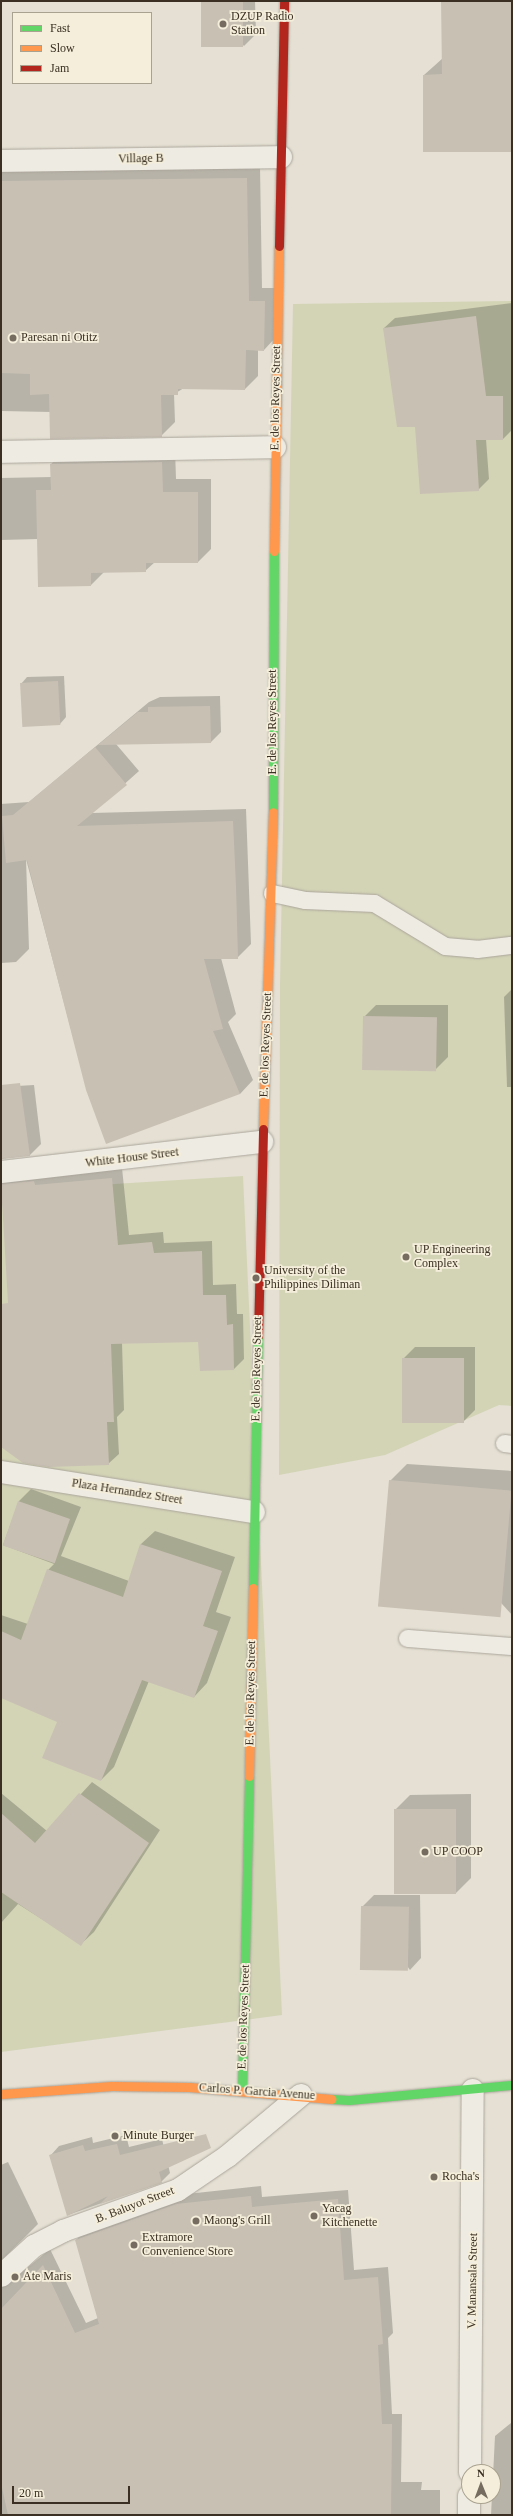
<!DOCTYPE html>
<style>
body{margin:0}
#map{position:relative;width:513px;height:2516px;overflow:hidden;background:#e5e0d3;font-family:"Times New Roman",serif}
div>[style]{position:absolute}
[style*='--x']{left:calc(var(--x)*1px);top:calc(var(--y)*1px);width:calc(var(--w)*1px);rotate:calc(var(--a)*1deg)}
.green>*{inset:0;background:#d3d4b6}
.shadow>*{inset:0;background:#0003}
.building>*{inset:0;background:#c9c0b4;transform-origin:0 0}
.roads{filter:drop-shadow(0 0 1px #aba59b) drop-shadow(0 0 1px #aba59b)}
.lane>*{height:17px;margin:-8.5px;padding:0 8.5px;transform-origin:8.5px;border-radius:8.5px;background:#eeebe3}
.street>*{height:22px;margin:-11px;padding:0 11px;transform-origin:11px;border-radius:11px;background:#eeebe3}
.fast>*{height:9px;margin:-4.5px;padding:0 4.5px;transform-origin:4.5px;border-radius:4.5px;background:#63d668}
.slow>*{height:9px;margin:-4.5px;padding:0 4.5px;transform-origin:4.5px;border-radius:4.5px;background:#ff974d}
.jam>*{height:9px;margin:-4.5px;padding:0 4.5px;transform-origin:4.5px;border-radius:4.5px;background:#b3261e}
.dots>*{width:11px;height:11px;translate:-50% -50%;box-sizing:border-box;border:2px solid #f4eeda;border-radius:50%}
span{translate:-50% -50%;white-space:nowrap;text-align:center;line-height:1.15;-webkit-text-stroke:3.5px #f4eeda;paint-order:stroke}
.poi-label{font-size:12px;color:#3a2f22}
.left{translate:0 -50%;text-align:left}
.street-label{font-size:12px;color:#3a2f22}
.frame{position:absolute;inset:0;border:2px solid #3a2f22;pointer-events:none}
.legend{position:absolute;left:12px;top:12px;width:140px;height:72px;box-sizing:border-box;background:#f4eeda;border:1px solid #aaa290;margin:0;padding:5px 7px;list-style:none;font-size:12px;color:#3a2f22}
.legend li{display:flex;align-items:center;gap:8px;height:20px}
.legend b{width:20px;border:1px solid #aaa290}
.north{position:absolute;left:461px;top:2464px;width:40px;height:40px;box-sizing:border-box;background:#f4eeda;border:1px solid #aaa290;border-radius:50%;rotate:359deg;font-size:11px;font-weight:700;line-height:16px;text-align:center;color:#3a2f22}
.north::after{content:'';display:block;margin:auto;width:14px;height:18px;background:#766d60;clip-path:polygon(50% 0,100% 100%,50% 72%,0 100%)}
.scale{position:absolute;left:12px;top:2486px;width:118px;height:18px;box-sizing:border-box;border:2px solid #3a2f22;border-top:0;padding-left:5px;font-size:12px;line-height:14px;white-space:nowrap;color:#3a2f22;-webkit-text-stroke:3px #f4eeda;paint-order:stroke}
</style>
<div id="map">
<div class="green">
<i style="clip-path:polygon(512px 301px,512px 1406px,499px 1405px,385px 1455px,279px 1475px,280px 984px,293px 304px)"></i>
<i style="clip-path:polygon(243px 1176px,282px 2015px,1px 2052px,1px 1191px)"></i>
</div>
<div class="shadow">
<i style="clip-path:polygon(202px 1px,255px 1px,256px 34px,244px 46px)"></i>
<i style="clip-path:polygon(442px 1px,512px 1px,512px 151px,424px 75px,443px 58px)"></i>
<i style="clip-path:polygon(260px 166px,262px 288px,278px 288px,277px 336px,264px 350px,258px 349px,258px 376px,245px 389px,184px 388px,174px 394px,175px 422px,161px 436px,51px 412px,1px 411px,1px 167px)"></i>
<i style="clip-path:polygon(512px 303px,512px 430px,503px 439px,486px 439px,489px 479px,478px 490px,416px 426px,384px 328px,395px 318px)"></i>
<i style="clip-path:polygon(175px 449px,176px 479px,211px 479px,211px 549px,198px 562px,155px 562px,145px 571px,104px 572px,91px 585px,38px 539px,1px 540px,1px 478px,52px 477px,51px 464px,65px 451px)"></i>
<i style="clip-path:polygon(64px 676px,66px 717px,60px 724px,21px 684px,27px 677px)"></i>
<i style="clip-path:polygon(220px 696px,221px 732px,211px 742px,116px 744px,139px 771px,92px 813px,246px 809px,251px 944px,237px 958px,221px 958px,236px 1014px,228px 1022px,253px 1080px,240px 1094px,87px 1090px,26px 859px,29px 949px,16px 962px,1px 963px,1px 804px,29px 802px,149px 702px,160px 697px)"></i>
<i style="clip-path:polygon(512px 989px,512px 1087px,507px 1087px,504px 997px)"></i>
<i style="clip-path:polygon(376px 1005px,448px 1005px,448px 1057px,436px 1069px,364px 1017px)"></i>
<i style="clip-path:polygon(34px 1085px,41px 1144px,30px 1155px,1px 1159px,1px 1087px)"></i>
<i style="clip-path:polygon(122px 1168px,129px 1235px,163px 1232px,164px 1243px,212px 1241px,213px 1285px,236px 1284px,237px 1314px,243px 1314px,244px 1359px,234px 1369px,199px 1341px,122px 1342px,124px 1410px,117px 1417px,119px 1454px,108px 1464px,1px 1417px,1px 1311px,11px 1319px,1px 1181px)"></i>
<i style="clip-path:polygon(415px 1347px,475px 1347px,475px 1410px,463px 1422px,403px 1359px)"></i>
<i style="clip-path:polygon(407px 1464px,512px 1471px,512px 1615px,390px 1481px)"></i>
<i style="clip-path:polygon(31px 1489px,81px 1507px,61px 1556px,129px 1581px,141px 1544px,155px 1531px,235px 1557px,216px 1612px,231px 1617px,207px 1683px,194px 1697px,149px 1681px,114px 1767px,101px 1780px,58px 1721px,1px 1697px,1px 1615px,28px 1624px,48px 1570px,54px 1564px,3px 1545px,19px 1501px)"></i>
<i style="clip-path:polygon(92px 1782px,160px 1830px,94px 1932px,81px 1944px,18px 1904px,1px 1923px,1px 1793px,47px 1831px)"></i>
<i style="clip-path:polygon(471px 1794px,471px 1878px,456px 1893px,395px 1810px,410px 1795px)"></i>
<i style="clip-path:polygon(374px 1895px,420px 1895px,421px 1958px,410px 1970px,362px 1907px)"></i>
<i style="clip-path:polygon(126px 2135px,129px 2147px,162px 2139px,170px 2173px,161px 2182px,68px 2215px,51px 2155px,59px 2146px,92px 2137px,93px 2143px)"></i>
<i style="clip-path:polygon(8px 2162px,38px 2224px,1px 2261px,1px 2165px)"></i>
<i style="clip-path:polygon(261px 2186px,262px 2197px,348px 2190px,354px 2270px,388px 2267px,393px 2333px,388px 2338px,392px 2414px,402px 2414px,401px 2482px,422px 2482px,421px 2490px,440px 2490px,440px 2515px,1px 2515px,1px 2271px,7px 2278px,15px 2278px,50px 2249px,86px 2323px,98px 2318px,76px 2240px,86px 2230px,187px 2194px)"></i>
<i style="clip-path:polygon(511px 2261px,512px 2515px,491px 2515px,495px 2436px,511px 2423px)"></i>
</div>
<div class="building">
<i style="left:201px;top:1px;width:42px;height:46px"></i>
<i style="clip-path:polygon(441px 1px,512px 1px,512px 152px,423px 152px,423px 75px,442px 74px)"></i>
<i style="clip-path:polygon(247px 178px,249px 301px,265px 301px,264px 351px,246px 350px,245px 390px,178px 389px,178px 395px,161px 395px,162px 437px,50px 439px,49px 394px,30px 395px,30px 374px,1px 373px,1px 181px)"></i>
<i style="clip-path:polygon(476px 316px,486px 396px,503px 396px,503px 440px,476px 440px,479px 491px,420px 494px,415px 427px,397px 427px,383px 328px)"></i>
<i style="clip-path:polygon(162px 462px,163px 492px,198px 492px,198px 563px,146px 563px,146px 572px,91px 573px,91px 586px,38px 587px,36px 490px,51px 490px,50px 464px)"></i>
<i style="left:58px;top:681px;width:44px;height:38px;rotate:87deg"></i>
<i style="clip-path:polygon(210px 706px,211px 743px,98px 745px,138px 712px,148px 712px,148px 707px)"></i>
<i style="clip-path:polygon(95px 747px,127px 785px,77px 826px,233px 821px,236px 887px,238px 959px,204px 959px,223px 1029px,213px 1031px,240px 1094px,106px 1144px,86px 1090px,27px 860px,6px 863px,2px 816px,13px 815px)"></i>
<i style="left:363px;top:1016px;width:74px;height:54px;rotate:1deg"></i>
<i style="clip-path:polygon(20px 1083px,30px 1156px,1px 1159px,1px 1085px)"></i>
<i style="clip-path:polygon(112px 1178px,118px 1245px,152px 1242px,154px 1253px,202px 1251px,203px 1295px,226px 1295px,227px 1325px,233px 1324px,234px 1370px,200px 1371px,198px 1342px,111px 1344px,114px 1422px,107px 1422px,109px 1465px,49px 1467px,23px 1463px,1px 1447px,1px 1304px,8px 1303px,1px 1184px,34px 1181px,35px 1185px)"></i>
<i style="left:402px;top:1358px;width:62px;height:65px"></i>
<i style="left:389px;top:1480px;width:123px;height:127px;rotate:5deg"></i>
<i style="left:18px;top:1501px;width:55px;height:47px;rotate:19deg"></i>
<i style="clip-path:polygon(140px 1544px,222px 1571px,203px 1626px,218px 1631px,194px 1698px,142px 1680px,101px 1781px,42px 1758px,57px 1722px,1px 1698px,1px 1631px,21px 1640px,47px 1569px,123px 1597px)"></i>
<i style="clip-path:polygon(79px 1793px,149px 1843px,81px 1946px,1px 1892px,1px 1813px,35px 1843px)"></i>
<i style="left:456px;top:1809px;width:85px;height:62px;rotate:90deg"></i>
<i style="left:361px;top:1906px;width:48px;height:64px;rotate:1deg"></i>
<i style="clip-path:polygon(206px 2134px,211px 2148px,159px 2172px,162px 2183px,100px 2204px,108px 2196px,67px 2216px,49px 2155px,83px 2145px,85px 2151px,117px 2144px,120px 2155px)"></i>
<i style="clip-path:polygon(251px 2196px,252px 2207px,338px 2199px,344px 2280px,378px 2277px,383px 2344px,378px 2345px,382px 2424px,392px 2424px,391px 2515px,8px 2515px,1px 2483px,1px 2309px,43px 2265px,75px 2333px,99px 2324px,75px 2240px,176px 2204px)"></i>
</div>
<div class="roads">
<div class="lane">
<i style="--x:272;--y:893;--w:34;--a:12"></i>
<i style="--x:305;--y:900;--w:69;--a:2.5"></i>
<i style="--x:374;--y:903;--w:83;--a:31.2"></i>
<i style="--x:445;--y:946;--w:32;--a:5"></i>
<i style="--x:477;--y:949;--w:35;--a:-7"></i>
<i style="--x:504;--y:1443;--w:8;--a:7"></i>
<i style="--x:407;--y:1638;--w:105;--a:4.4"></i>
</div>
<div class="street">
<i style="--x:1;--y:161;--w:280;--a:-0.8"></i>
<i style="--x:1;--y:452;--w:274;--a:-1"></i>
<i style="--x:1;--y:1172;--w:263;--a:-6.6"></i>
<i style="--x:1;--y:1472;--w:256;--a:9"></i>
<i style="--x:1;--y:2276;--w:45;--a:-42.3"></i>
<i style="--x:34;--y:2246;--w:33;--a:-27"></i>
<i style="--x:63;--y:2231;--w:122;--a:-19.6"></i>
<i style="--x:178;--y:2190;--w:60;--a:-34.2"></i>
<i style="--x:228;--y:2156;--w:95;--a:-39.9"></i>
<i style="--x:470;--y:2472;--w:382;--a:-89.6"></i>
<i style="--x:469;--y:2515;--w:19;--a:-90"></i>
</div>
<div class="fast">
<i style="--x:273;--y:812;--w:261;--a:-89.8"></i>
<i style="--x:253;--y:1588;--w:252;--a:-88.9"></i>
<i style="--x:242;--y:2090;--w:314;--a:-88.7"></i>
<i style="--x:331;--y:2099;--w:18;--a:3"></i>
<i style="--x:349;--y:2100;--w:164;--a:-5.3"></i>
</div>
<div class="slow">
<i style="--x:274;--y:551;--w:305;--a:-89.1"></i>
<i style="--x:263;--y:1129;--w:317;--a:-88.2"></i>
<i style="--x:249;--y:1776;--w:188;--a:-88.8"></i>
<i style="--x:1;--y:2094;--w:111;--a:-4.1"></i>
<i style="--x:112;--y:2086;--w:77;--a:0.7"></i>
<i style="--x:189;--y:2087;--w:143;--a:4.8"></i>
</div>
<div class="jam">
<i style="--x:279;--y:246;--w:245;--a:-88.8"></i>
<i style="--x:258;--y:1336;--w:207;--a:-88.6"></i>
</div>
</div>
<div class="dots">
<i style="left:223px;top:24px;background:#766d60"></i>
<i style="left:13px;top:338px;background:#766d60"></i>
<i style="left:406px;top:1257px;background:#766d60"></i>
<i style="left:256px;top:1278px;background:#766d60"></i>
<i style="left:425px;top:1852px;background:#766d60"></i>
<i style="left:115px;top:2136px;background:#766d60"></i>
<i style="left:434px;top:2177px;background:#766d60"></i>
<i style="left:314px;top:2216px;background:#766d60"></i>
<i style="left:196px;top:2221px;background:#766d60"></i>
<i style="left:134px;top:2245px;background:#766d60"></i>
<i style="left:15px;top:2277px;background:#766d60"></i>
</div>
<div class="poi-label">
<span class="left" style="left:231px;top:24px">DZUP Radio<br>Station</span>
<span class="left" style="left:21px;top:338px">Paresan ni Otitz</span>
<span class="left" style="left:414px;top:1257px">UP Engineering<br>Complex</span>
<span class="left" style="left:264px;top:1278px">University of the<br>Philippines Diliman</span>
<span class="left" style="left:433px;top:1852px">UP COOP</span>
<span class="left" style="left:123px;top:2136px">Minute Burger</span>
<span class="left" style="left:442px;top:2177px">Rocha's</span>
<span class="left" style="left:322px;top:2216px">Yacag<br>Kitchenette</span>
<span class="left" style="left:204px;top:2221px">Maong's Grill</span>
<span class="left" style="left:142px;top:2245px">Extramore<br>Convenience Store</span>
<span class="left" style="left:23px;top:2277px">Ate Maris</span>
</div>
<div class="street-label">
<span style="left:141px;top:159px;rotate:-1deg">Village B</span>
<span style="left:276px;top:398px;rotate:-89deg">E. de los Reyes Street</span>
<span style="left:273px;top:722px;rotate:-90deg">E. de los Reyes Street</span>
<span style="left:266px;top:1045px;rotate:-88deg">E. de los Reyes Street</span>
<span style="left:132px;top:1158px;rotate:-7deg">White House Street</span>
<span style="left:257px;top:1369px;rotate:-89deg">E. de los Reyes Street</span>
<span style="left:127px;top:1492px;rotate:9deg">Plaza Hernandez Street</span>
<span style="left:251px;top:1693px;rotate:-89deg">E. de los Reyes Street</span>
<span style="left:244px;top:2017px;rotate:-88deg">E. de los Reyes Street</span>
<span style="left:257px;top:2092px;rotate:4deg">Carlos P. Garcia Avenue</span>
<span style="left:135px;top:2205px;rotate:-21deg">B. Baluyot Street</span>
<span style="left:473px;top:2281px;rotate:-89deg">V. Manansala Street</span>
</div>
<div class="frame"></div>
<ul class="legend">
<li><b style="height:5px;background:#63d668"></b>Fast</li>
<li><b style="height:5px;background:#ff974d"></b>Slow</li>
<li><b style="height:5px;background:#b3261e"></b>Jam</li>
</ul>
<div class="north">N</div>
<div class="scale">20 m</div>
</div>
